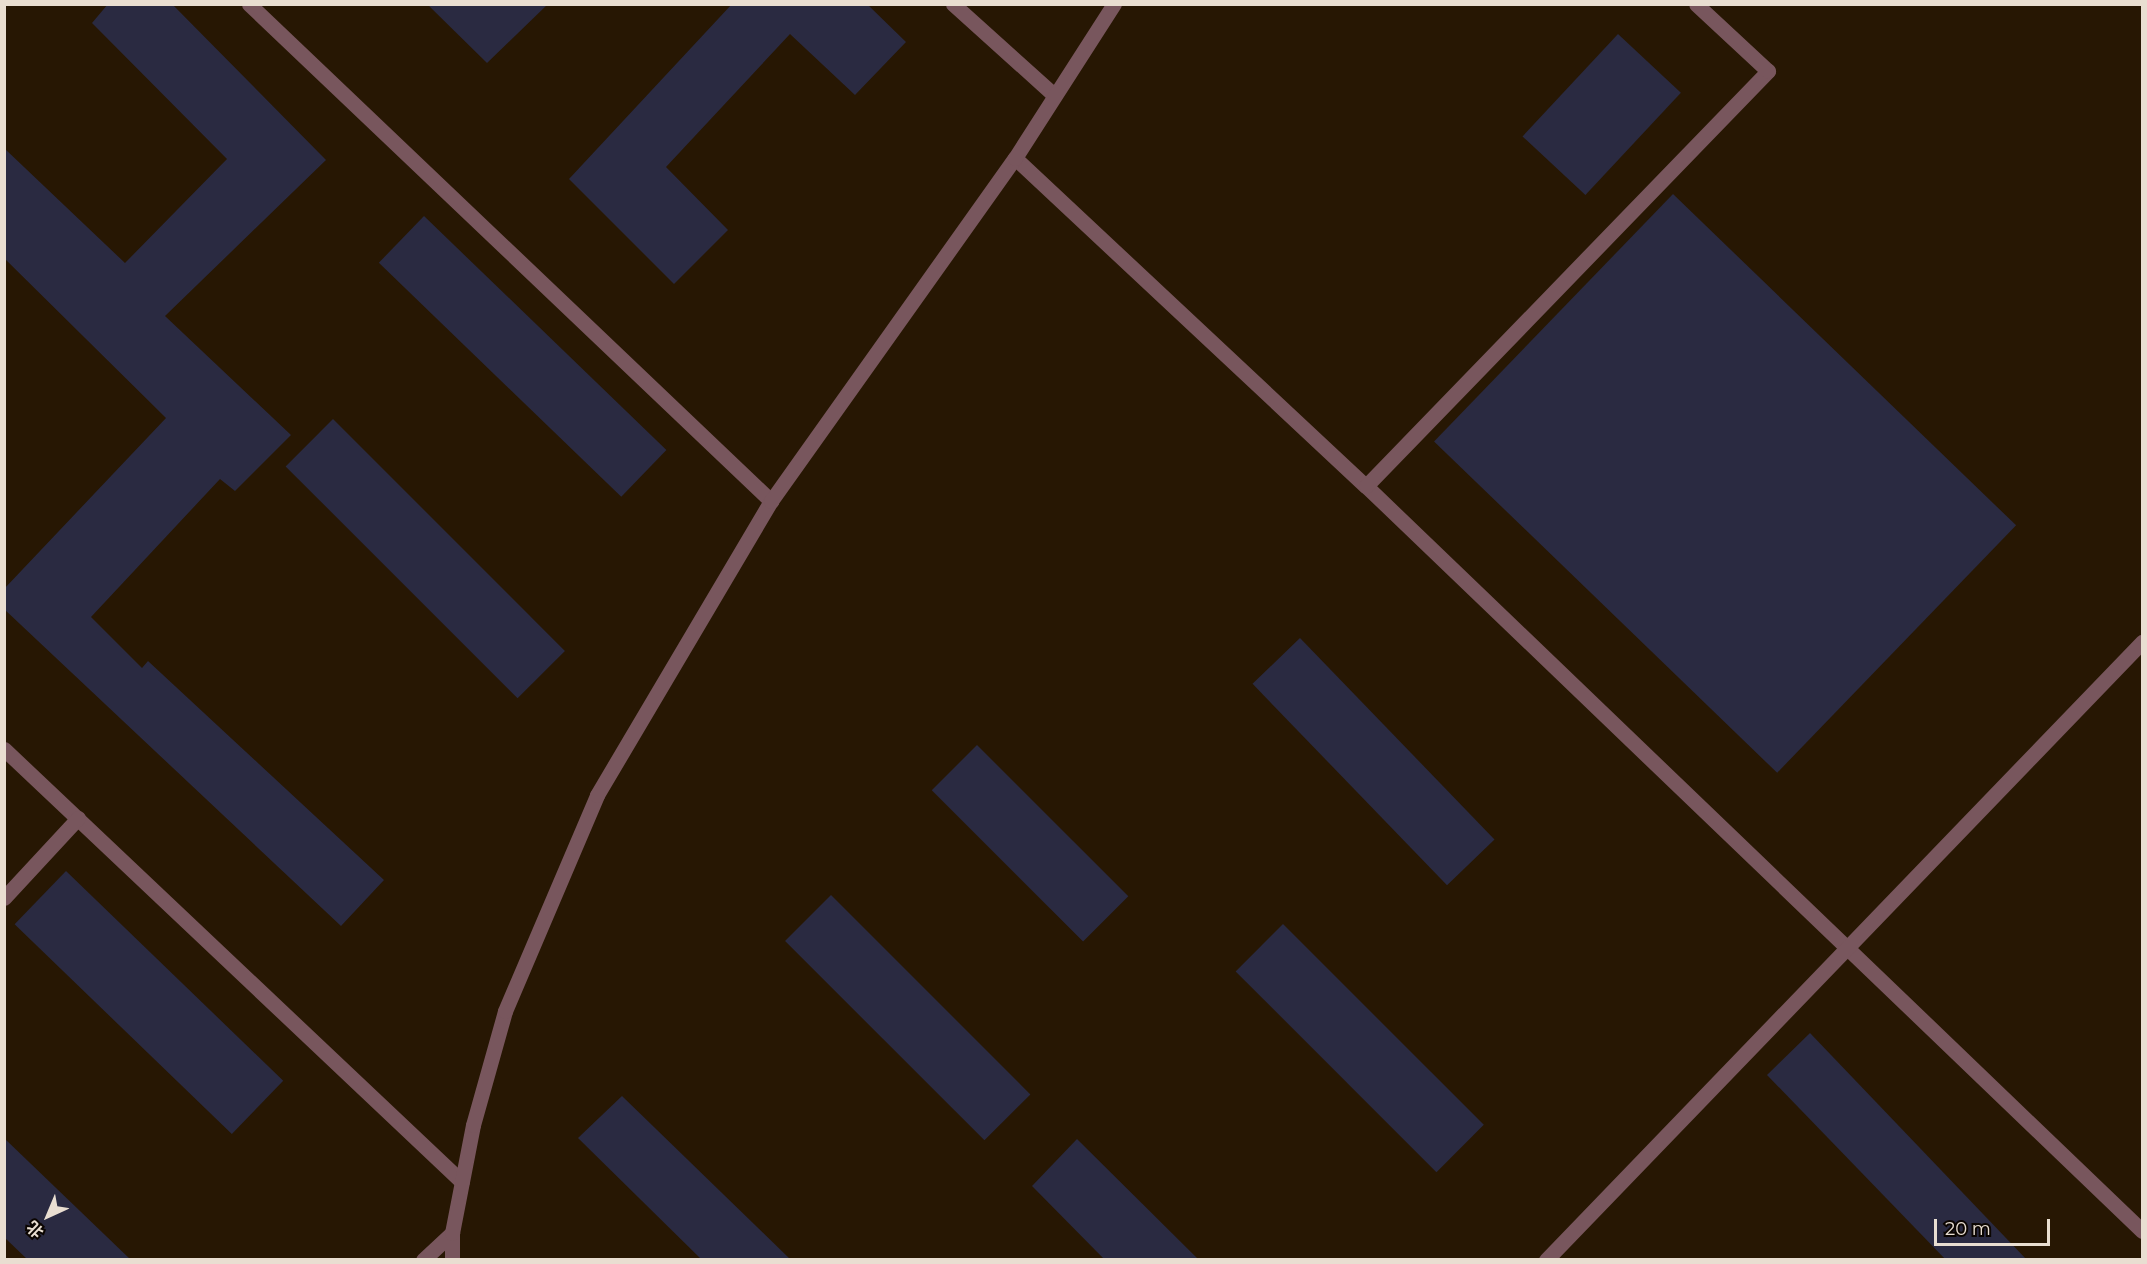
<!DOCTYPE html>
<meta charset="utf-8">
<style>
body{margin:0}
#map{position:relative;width:2147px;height:1264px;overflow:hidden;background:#271703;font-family:Montserrat,"Noto Sans SC",sans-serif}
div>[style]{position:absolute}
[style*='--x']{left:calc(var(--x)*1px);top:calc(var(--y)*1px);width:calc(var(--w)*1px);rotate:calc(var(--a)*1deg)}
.building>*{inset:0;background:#2a2a41;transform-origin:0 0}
.service>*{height:15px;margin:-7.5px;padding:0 7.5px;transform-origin:7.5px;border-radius:7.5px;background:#78565d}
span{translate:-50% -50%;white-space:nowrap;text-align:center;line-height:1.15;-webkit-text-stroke:4.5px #0b0501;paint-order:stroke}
.frame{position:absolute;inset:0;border:6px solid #e9ded1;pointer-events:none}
.north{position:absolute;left:18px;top:1186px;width:60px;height:60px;-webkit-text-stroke:4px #0b0501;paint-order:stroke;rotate:224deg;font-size:16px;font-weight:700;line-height:24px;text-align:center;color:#e9ded1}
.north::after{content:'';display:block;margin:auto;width:21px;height:27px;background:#e9ded1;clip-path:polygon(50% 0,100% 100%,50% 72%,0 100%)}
.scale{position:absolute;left:1934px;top:1219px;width:116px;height:27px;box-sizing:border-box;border:3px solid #e9ded1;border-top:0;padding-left:8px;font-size:18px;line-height:21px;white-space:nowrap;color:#e9ded1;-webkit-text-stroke:4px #0b0501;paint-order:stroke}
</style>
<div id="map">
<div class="building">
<i style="clip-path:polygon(108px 4px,172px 4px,326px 160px,165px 316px,291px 435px,235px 491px,220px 479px,91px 617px,142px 668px,148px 661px,384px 880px,341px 926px,4px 609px,4px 589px,166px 418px,4px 258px,4px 148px,125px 263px,227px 159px,92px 23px)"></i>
<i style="clip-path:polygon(427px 4px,548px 4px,487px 63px)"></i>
<i style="clip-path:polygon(732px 4px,867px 4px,906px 42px,855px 95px,790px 34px,666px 167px,728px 230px,674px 284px,569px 179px)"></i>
<i style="left:1618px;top:34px;width:86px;height:140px;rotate:43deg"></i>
<i style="left:1673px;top:194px;width:477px;height:344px;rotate:44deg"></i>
<i style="left:424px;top:216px;width:337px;height:65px;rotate:44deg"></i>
<i style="left:333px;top:419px;width:328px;height:67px;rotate:45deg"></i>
<i style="left:1300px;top:638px;width:280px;height:66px;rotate:46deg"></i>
<i style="left:977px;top:745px;width:214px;height:64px;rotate:45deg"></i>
<i style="left:66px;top:871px;width:302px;height:74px;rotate:44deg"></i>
<i style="left:831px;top:895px;width:282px;height:65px;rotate:45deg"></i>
<i style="left:1283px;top:924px;width:284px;height:67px;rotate:45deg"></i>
<i style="clip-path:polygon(1810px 1033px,2027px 1260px,1946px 1260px,1767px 1075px)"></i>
<i style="clip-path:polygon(622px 1096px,791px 1260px,702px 1260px,578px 1138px)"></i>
<i style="clip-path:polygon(4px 1138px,131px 1260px,28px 1260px,4px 1237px)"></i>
<i style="clip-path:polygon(1077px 1139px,1199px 1260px,1105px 1260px,1032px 1186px)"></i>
</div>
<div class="service">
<i style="--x:249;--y:4;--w:721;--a:43.59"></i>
<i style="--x:953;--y:4;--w:135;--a:42"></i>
<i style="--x:1015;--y:158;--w:480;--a:43.1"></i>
<i style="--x:1366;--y:486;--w:1076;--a:43.83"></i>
<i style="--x:1366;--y:486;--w:578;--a:-45.91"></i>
<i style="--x:1768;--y:71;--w:98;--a:-137.1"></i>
<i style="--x:4;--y:749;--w:630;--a:43.39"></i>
<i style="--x:4;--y:898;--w:109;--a:-47.2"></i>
<i style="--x:423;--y:1260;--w:40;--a:-43"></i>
<i style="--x:452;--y:1260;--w:27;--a:-90"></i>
<i style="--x:452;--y:1233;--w:110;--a:-79"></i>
<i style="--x:473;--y:1125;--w:118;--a:-74.3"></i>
<i style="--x:505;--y:1011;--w:235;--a:-66.9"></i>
<i style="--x:597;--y:795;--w:342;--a:-59.4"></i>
<i style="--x:771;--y:501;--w:421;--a:-54.6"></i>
<i style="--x:1015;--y:158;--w:183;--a:-57.3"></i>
<i style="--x:1546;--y:1260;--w:859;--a:-46.04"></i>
</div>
<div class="frame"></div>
<div class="north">北</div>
<div class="scale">20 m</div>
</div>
